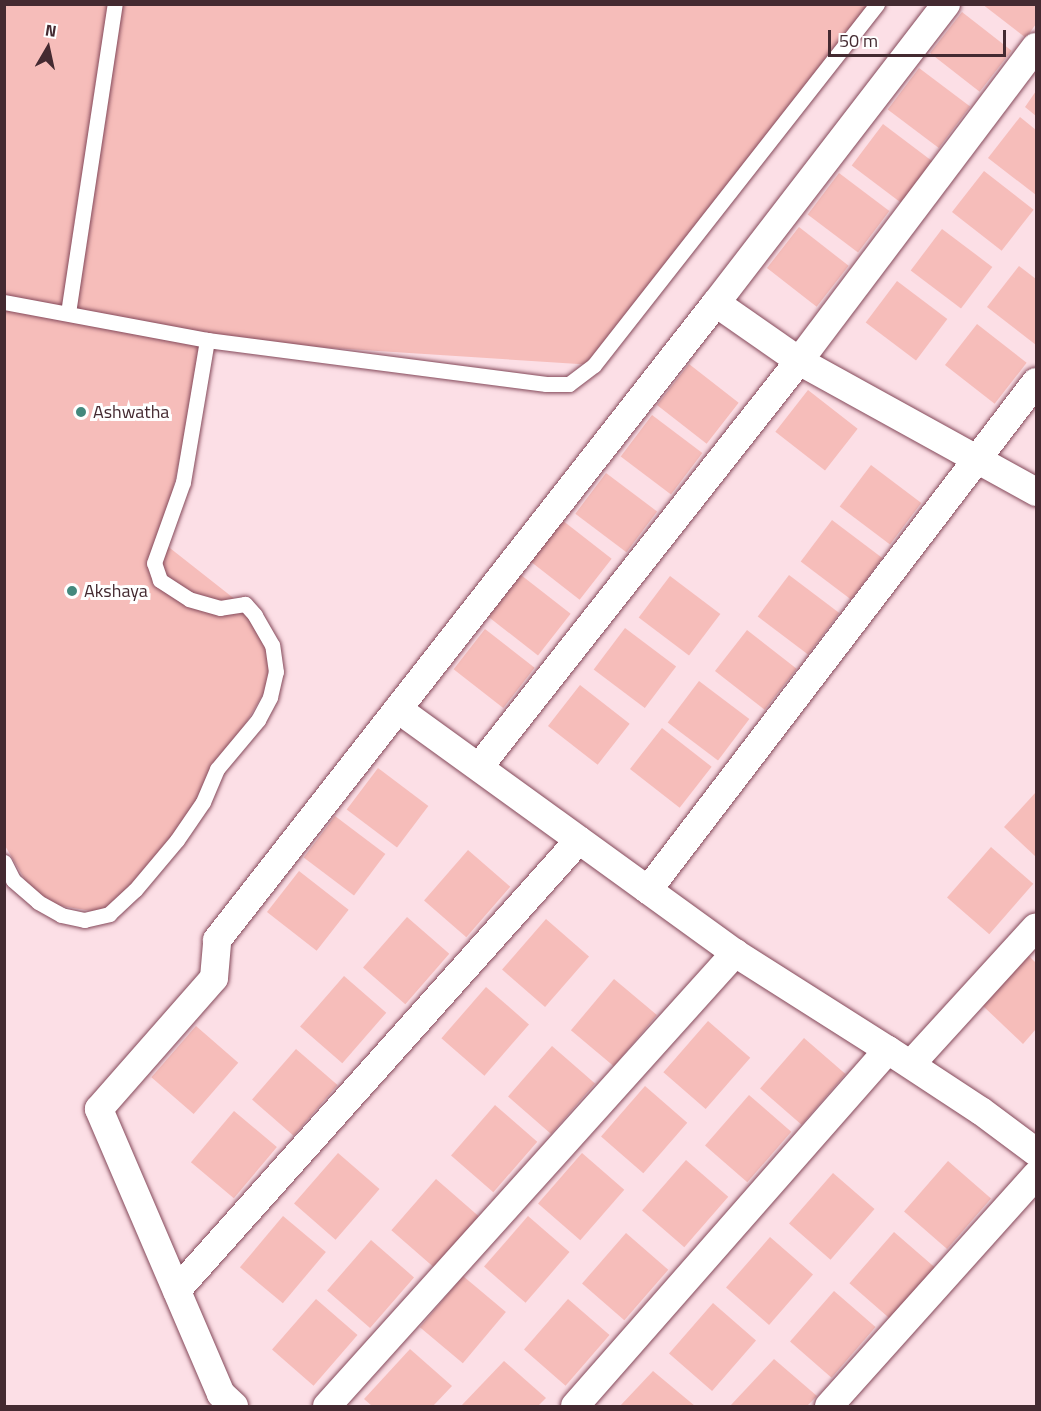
<!DOCTYPE html>
<style>
body{margin:0}
#map{position:relative;width:1041px;height:1411px;overflow:hidden;background:#fcdfe6;font-family:"Titillium Web",sans-serif}
div>[style]{position:absolute}
[style*='--x']{left:calc(var(--x)*1px);top:calc(var(--y)*1px);width:calc(var(--w)*1px);rotate:calc(var(--a)*1deg)}
.building>*{inset:0;background:#f6bdba;transform-origin:0 0}
.roads{filter:drop-shadow(0 0 2px #84495a) drop-shadow(0 0 2px #84495a)}
.lane>*{height:15px;margin:-7.5px;padding:0 7.5px;transform-origin:7.5px;border-radius:7.5px;background:#fff}
.street>*{height:28px;margin:-14px;padding:0 14px;transform-origin:14px;border-radius:14px;background:#fff}
.dots>*{width:16px;height:16px;translate:-50% -50%;box-sizing:border-box;border:3px solid #fff;border-radius:50%}
span{translate:-50% -50%;white-space:nowrap;text-align:center;line-height:1.15;-webkit-text-stroke:6px #fff;paint-order:stroke}
.poi-label{font-size:18px;color:#442a31}
.left{translate:0 -50%;text-align:left}
.frame{position:absolute;inset:0;border:6px solid #442a31;pointer-events:none}
.north{position:absolute;left:18px;top:18px;width:60px;height:60px;-webkit-text-stroke:4px #fff;paint-order:stroke;rotate:9deg;font-size:16px;font-weight:700;line-height:24px;text-align:center;color:#442a31}
.north::after{content:'';display:block;margin:auto;width:21px;height:27px;background:#442a31;clip-path:polygon(50% 0,100% 100%,50% 72%,0 100%)}
.scale{position:absolute;left:828px;top:30px;width:178px;height:27px;box-sizing:border-box;border:3px solid #442a31;border-top:0;padding-left:8px;font-size:18px;line-height:21px;white-space:nowrap;color:#442a31;-webkit-text-stroke:4px #fff;paint-order:stroke}
</style>
<div id="map">
<div class="building">
<i style="clip-path:polygon(4px 4px,878px 4px,594px 365px,207px 340px,161px 541px,255px 615px,276px 672px,177px 840px,109px 914px,38px 902px,4px 844px)"></i>
<i style="clip-path:polygon(982px 4px,1036px 4px,1036px 24px,1026px 38px)"></i>
<i style="left:962px;top:12px;width:63px;height:52px;rotate:38deg"></i>
<i style="left:919px;top:68px;width:64px;height:52px;rotate:37deg"></i>
<i style="clip-path:polygon(1036px 91px,1036px 116px,1025px 107px)"></i>
<i style="clip-path:polygon(1020px 117px,1036px 130px,1036px 195px,988px 158px)"></i>
<i style="left:883px;top:124px;width:63px;height:52px;rotate:37deg"></i>
<i style="left:984px;top:171px;width:63px;height:52px;rotate:38deg"></i>
<i style="left:839px;top:173px;width:63px;height:52px;rotate:37deg"></i>
<i style="left:799px;top:227px;width:63px;height:52px;rotate:38deg"></i>
<i style="left:942px;top:229px;width:63px;height:52px;rotate:37deg"></i>
<i style="clip-path:polygon(1019px 266px,1036px 279px,1036px 345px,987px 307px)"></i>
<i style="left:897px;top:281px;width:63px;height:52px;rotate:37deg"></i>
<i style="left:977px;top:324px;width:63px;height:52px;rotate:38deg"></i>
<i style="left:689px;top:364px;width:63px;height:52px;rotate:38deg"></i>
<i style="left:808px;top:390px;width:63px;height:53px;rotate:38deg"></i>
<i style="left:652px;top:415px;width:63px;height:52px;rotate:37deg"></i>
<i style="left:871px;top:465px;width:63px;height:52px;rotate:37deg"></i>
<i style="left:606px;top:473px;width:64px;height:51px;rotate:37deg"></i>
<i style="left:562px;top:520px;width:63px;height:52px;rotate:38deg"></i>
<i style="left:832px;top:520px;width:63px;height:52px;rotate:37deg"></i>
<i style="left:521px;top:575px;width:63px;height:53px;rotate:38deg"></i>
<i style="left:789px;top:575px;width:63px;height:52px;rotate:37deg"></i>
<i style="left:670px;top:576px;width:63px;height:52px;rotate:37deg"></i>
<i style="left:625px;top:628px;width:64px;height:52px;rotate:37deg"></i>
<i style="left:485px;top:629px;width:63px;height:51px;rotate:38deg"></i>
<i style="left:747px;top:630px;width:63px;height:52px;rotate:38deg"></i>
<i style="left:699px;top:681px;width:63px;height:52px;rotate:37deg"></i>
<i style="left:580px;top:685px;width:63px;height:52px;rotate:38deg"></i>
<i style="left:662px;top:728px;width:63px;height:52px;rotate:38deg"></i>
<i style="left:378px;top:768px;width:63px;height:52px;rotate:37deg"></i>
<i style="clip-path:polygon(1036px 792px,1036px 857px,1004px 827px)"></i>
<i style="left:335px;top:816px;width:63px;height:52px;rotate:37deg"></i>
<i style="left:991px;top:847px;width:56px;height:67px;rotate:41deg"></i>
<i style="left:468px;top:850px;width:56px;height:67px;rotate:41deg"></i>
<i style="left:299px;top:871px;width:63px;height:52px;rotate:38deg"></i>
<i style="left:407px;top:917px;width:56px;height:67px;rotate:41deg"></i>
<i style="left:546px;top:919px;width:57px;height:67px;rotate:41deg"></i>
<i style="clip-path:polygon(1028px 955px,1036px 963px,1036px 1029px,1023px 1044px,982px 1005px)"></i>
<i style="left:344px;top:976px;width:56px;height:67px;rotate:41deg"></i>
<i style="left:614px;top:979px;width:56px;height:67px;rotate:40deg"></i>
<i style="left:486px;top:987px;width:57px;height:68px;rotate:41deg"></i>
<i style="left:708px;top:1021px;width:56px;height:68px;rotate:41deg"></i>
<i style="left:196px;top:1026px;width:56px;height:68px;rotate:41deg"></i>
<i style="left:804px;top:1038px;width:55px;height:67px;rotate:41deg"></i>
<i style="left:552px;top:1046px;width:57px;height:67px;rotate:41deg"></i>
<i style="left:296px;top:1049px;width:55px;height:67px;rotate:41deg"></i>
<i style="left:645px;top:1086px;width:56px;height:67px;rotate:41deg"></i>
<i style="left:749px;top:1095px;width:56px;height:67px;rotate:41deg"></i>
<i style="left:495px;top:1105px;width:56px;height:67px;rotate:41deg"></i>
<i style="left:234px;top:1111px;width:56px;height:67px;rotate:40deg"></i>
<i style="left:338px;top:1153px;width:55px;height:67px;rotate:41deg"></i>
<i style="left:582px;top:1153px;width:56px;height:67px;rotate:41deg"></i>
<i style="left:686px;top:1160px;width:56px;height:67px;rotate:41deg"></i>
<i style="left:948px;top:1161px;width:57px;height:67px;rotate:41deg"></i>
<i style="left:833px;top:1173px;width:55px;height:67px;rotate:41deg"></i>
<i style="left:436px;top:1179px;width:57px;height:68px;rotate:41deg"></i>
<i style="left:283px;top:1216px;width:56px;height:67px;rotate:40deg"></i>
<i style="left:528px;top:1216px;width:55px;height:67px;rotate:41deg"></i>
<i style="left:894px;top:1232px;width:55px;height:68px;rotate:41deg"></i>
<i style="left:626px;top:1233px;width:56px;height:67px;rotate:41deg"></i>
<i style="left:770px;top:1237px;width:57px;height:67px;rotate:41deg"></i>
<i style="left:371px;top:1240px;width:57px;height:67px;rotate:41deg"></i>
<i style="left:463px;top:1276px;width:56px;height:67px;rotate:40deg"></i>
<i style="left:834px;top:1291px;width:55px;height:67px;rotate:41deg"></i>
<i style="left:316px;top:1299px;width:55px;height:67px;rotate:41deg"></i>
<i style="left:568px;top:1299px;width:55px;height:67px;rotate:41deg"></i>
<i style="left:713px;top:1303px;width:57px;height:67px;rotate:41deg"></i>
<i style="clip-path:polygon(410px 1349px,452px 1386px,433px 1406px,372px 1406px,364px 1399px)"></i>
<i style="clip-path:polygon(774px 1359px,817px 1396px,807px 1406px,730px 1406px)"></i>
<i style="clip-path:polygon(504px 1361px,546px 1398px,538px 1406px,461px 1406px)"></i>
<i style="clip-path:polygon(653px 1371px,695px 1406px,620px 1406px)"></i>
</div>
<div class="roads">
<div class="lane">
<i style="--x:4;--y:302;--w:207;--a:10.6"></i>
<i style="--x:207;--y:340;--w:342;--a:7.4"></i>
<i style="--x:546;--y:384;--w:23;--a:0"></i>
<i style="--x:569;--y:384;--w:31;--a:-37"></i>
<i style="--x:594;--y:365;--w:459;--a:-51.9"></i>
<i style="--x:68;--y:313;--w:313;--a:-81.4"></i>
<i style="--x:4;--y:862;--w:20;--a:63"></i>
<i style="--x:13;--y:880;--w:33;--a:41"></i>
<i style="--x:38;--y:902;--w:26;--a:29"></i>
<i style="--x:61;--y:915;--w:24;--a:12"></i>
<i style="--x:84;--y:920;--w:26;--a:-13"></i>
<i style="--x:109;--y:914;--w:35;--a:-43"></i>
<i style="--x:135;--y:890;--w:65;--a:-50"></i>
<i style="--x:177;--y:840;--w:46;--a:-55.6"></i>
<i style="--x:203;--y:802;--w:36;--a:-67"></i>
<i style="--x:217;--y:769;--w:64;--a:-50.1"></i>
<i style="--x:258;--y:720;--w:26;--a:-62"></i>
<i style="--x:270;--y:697;--w:26;--a:-77"></i>
<i style="--x:276;--y:672;--w:27;--a:-98"></i>
<i style="--x:272;--y:645;--w:34;--a:-120"></i>
<i style="--x:255;--y:615;--w:15;--a:-132"></i>
<i style="--x:245;--y:604;--w:25;--a:171"></i>
<i style="--x:220;--y:608;--w:32;--a:-164"></i>
<i style="--x:189;--y:599;--w:35;--a:-147"></i>
<i style="--x:160;--y:580;--w:18;--a:-109"></i>
<i style="--x:154;--y:563;--w:86;--a:-70.3"></i>
<i style="--x:183;--y:482;--w:144;--a:-80.4"></i>
</div>
<div class="street">
<i style="--x:716;--y:303;--w:377;--a:-52.4"></i>
<i style="--x:479;--y:767;--w:517;--a:-51.76"></i>
<i style="--x:799;--y:361;--w:393;--a:-53"></i>
<i style="--x:648;--y:890;--w:639;--a:-52.63"></i>
<i style="--x:735;--y:953;--w:181;--a:32.4"></i>
<i style="--x:911;--y:1064;--w:185;--a:-47.6"></i>
<i style="--x:177;--y:1290;--w:603;--a:-48.22"></i>
<i style="--x:234;--y:1406;--w:18;--a:-137"></i>
<i style="--x:221;--y:1394;--w:310;--a:-113.2"></i>
<i style="--x:99;--y:1109;--w:174;--a:-48.7"></i>
<i style="--x:214;--y:978;--w:38;--a:-85"></i>
<i style="--x:217;--y:940;--w:809;--a:-51.93"></i>
<i style="--x:716;--y:303;--w:101;--a:34.9"></i>
<i style="--x:799;--y:361;--w:271;--a:28.9"></i>
<i style="--x:327;--y:1406;--w:610;--a:-47.99"></i>
<i style="--x:735;--y:953;--w:416;--a:-144.1"></i>
<i style="--x:575;--y:1406;--w:474;--a:-48.7"></i>
<i style="--x:888;--y:1050;--w:111;--a:33.3"></i>
<i style="--x:981;--y:1111;--w:69;--a:36.7"></i>
<i style="--x:829;--y:1406;--w:310;--a:-48.1"></i>
</div>
</div>
<div class="dots">
<i style="left:81px;top:412px;background:#44887d"></i>
<i style="left:72px;top:591px;background:#44887d"></i>
</div>
<div class="poi-label">
<span class="left" style="left:93px;top:412px">Ashwatha</span>
<span class="left" style="left:84px;top:591px">Akshaya</span>
</div>
<div class="frame"></div>
<div class="north">N</div>
<div class="scale">50 m</div>
</div>
